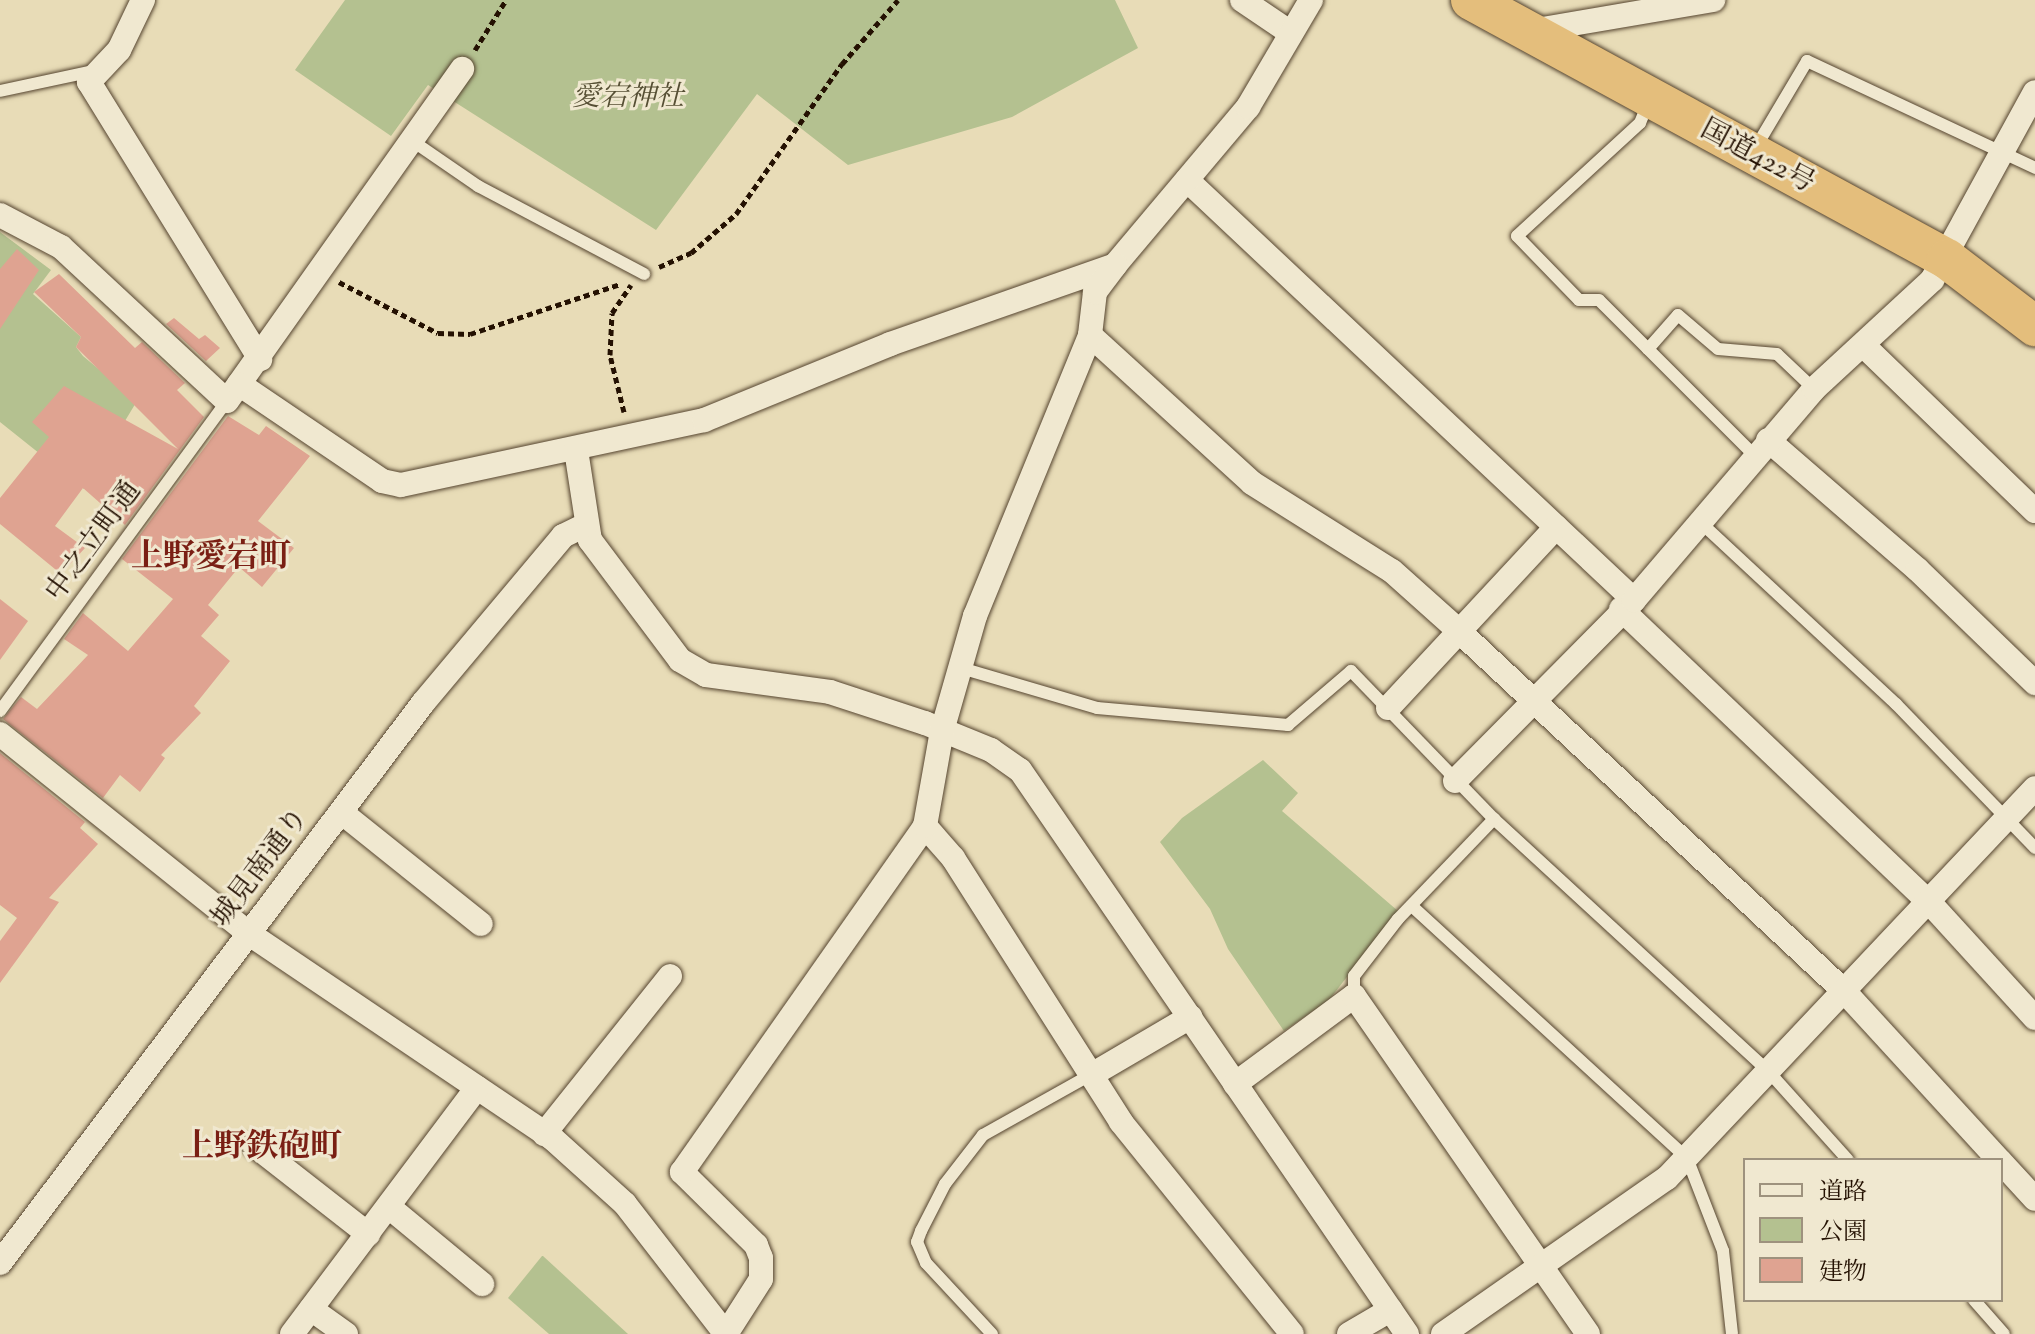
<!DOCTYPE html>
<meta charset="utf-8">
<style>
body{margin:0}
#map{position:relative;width:2035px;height:1334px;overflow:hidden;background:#e8dcb7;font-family:"Sorts Mill Goudy","Noto Serif JP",serif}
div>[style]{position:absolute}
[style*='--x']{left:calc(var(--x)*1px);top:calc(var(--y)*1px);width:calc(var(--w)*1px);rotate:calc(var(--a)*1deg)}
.green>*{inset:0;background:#b4c190}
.building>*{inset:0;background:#dfa391}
.path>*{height:5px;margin-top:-2.5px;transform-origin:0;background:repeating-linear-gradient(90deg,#241102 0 6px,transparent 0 10px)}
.roads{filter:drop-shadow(0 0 2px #55442f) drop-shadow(0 0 2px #55442f)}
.service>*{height:12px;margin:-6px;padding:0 6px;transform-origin:6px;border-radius:6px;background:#f0e8d0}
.minor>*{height:24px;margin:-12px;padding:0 12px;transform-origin:12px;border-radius:12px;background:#f0e8d0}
.trunk>*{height:40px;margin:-20px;padding:0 20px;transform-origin:20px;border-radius:20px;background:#e4be7c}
span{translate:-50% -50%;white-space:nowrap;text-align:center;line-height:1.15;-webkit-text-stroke:6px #f0e8d0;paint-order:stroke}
.park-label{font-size:28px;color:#564f34;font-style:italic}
.street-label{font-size:28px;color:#241102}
.quarter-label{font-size:32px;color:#7a1f14;font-weight:700}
.legend{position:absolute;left:1743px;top:1158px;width:260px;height:144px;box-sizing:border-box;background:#f0e8d0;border:2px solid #9e927e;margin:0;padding:10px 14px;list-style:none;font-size:24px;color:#241102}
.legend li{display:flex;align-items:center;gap:16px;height:40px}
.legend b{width:40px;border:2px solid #9e927e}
</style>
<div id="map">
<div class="green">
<i style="clip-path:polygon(345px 0,1115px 0,1138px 48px,1012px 117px,848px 165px,757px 94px,656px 230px,428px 85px,391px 136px,295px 70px)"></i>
<i style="clip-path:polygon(0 232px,51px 270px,33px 294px,81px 337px,76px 347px,83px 356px,137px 401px,84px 489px,0 422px)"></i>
<i style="clip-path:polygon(1263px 760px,1298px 793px,1282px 811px,1398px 911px,1329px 1000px,1284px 1031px,1228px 949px,1210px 909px,1160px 842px,1182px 818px)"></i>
<i style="clip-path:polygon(542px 1256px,543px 1256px,628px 1334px,549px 1334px,508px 1298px)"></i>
</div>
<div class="building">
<i style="clip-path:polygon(17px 249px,39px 270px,0 329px,0 269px)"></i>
<i style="clip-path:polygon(59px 274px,135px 348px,142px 342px,185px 383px,177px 390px,204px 417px,125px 525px,83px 488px,55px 526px,85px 548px,61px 574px,0 524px,0 498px,49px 437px,32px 422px,64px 386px,178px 449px,76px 347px,81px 337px,34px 292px)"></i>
<i style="clip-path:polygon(174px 318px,199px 339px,205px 335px,220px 348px,206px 361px,166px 324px)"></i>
<i style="clip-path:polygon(228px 416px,259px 435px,266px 426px,310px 456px,258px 521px,294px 548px,262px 587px,239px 567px,208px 605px,219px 615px,201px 636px,230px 661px,194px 706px,201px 713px,161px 755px,165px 758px,140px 792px,120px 775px,103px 798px,3px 719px,21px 697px,37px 709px,88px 655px,64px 639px,83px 613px,128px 651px,173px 599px,122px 559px)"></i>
<i style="clip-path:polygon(0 599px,28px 621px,0 660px)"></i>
<i style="clip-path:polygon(0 753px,85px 822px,80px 828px,98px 844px,49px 898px,59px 902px,0 983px,0 941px,17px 918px,0 905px)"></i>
</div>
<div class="path">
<i style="--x:475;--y:50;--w:59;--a:-58.2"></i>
<i style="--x:659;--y:267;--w:35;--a:-24"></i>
<i style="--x:691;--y:253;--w:60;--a:-40.9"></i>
<i style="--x:736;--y:214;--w:184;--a:-54.8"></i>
<i style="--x:842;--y:64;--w:85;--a:-48.8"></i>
<i style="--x:339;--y:282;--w:111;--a:27.3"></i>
<i style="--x:438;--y:333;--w:32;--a:2"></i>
<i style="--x:470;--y:334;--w:158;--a:-18.4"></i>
<i style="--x:624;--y:412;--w:59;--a:-103.8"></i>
<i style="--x:610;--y:355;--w:42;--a:-87.3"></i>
<i style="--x:612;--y:313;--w:34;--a:-56"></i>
</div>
<div class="roads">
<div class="service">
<i style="--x:0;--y:91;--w:95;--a:-12.1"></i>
<i style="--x:414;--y:142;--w:78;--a:34.5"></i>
<i style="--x:478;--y:186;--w:188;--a:27.9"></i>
<i style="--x:1756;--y:147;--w:100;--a:-59.3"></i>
<i style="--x:1807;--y:61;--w:252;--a:25.1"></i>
<i style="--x:1648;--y:349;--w:69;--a:-135"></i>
<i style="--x:1599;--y:300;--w:20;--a:180"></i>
<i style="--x:1579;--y:300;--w:89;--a:-134.1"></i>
<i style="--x:1517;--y:236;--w:167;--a:-42.6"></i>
<i style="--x:1640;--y:123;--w:22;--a:-68"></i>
<i style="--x:1754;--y:455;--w:150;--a:-135"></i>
<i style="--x:1648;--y:349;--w:45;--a:-48.6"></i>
<i style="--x:1678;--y:315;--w:52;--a:40.4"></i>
<i style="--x:1718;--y:349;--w:59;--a:4.8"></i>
<i style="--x:1777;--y:354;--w:51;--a:43.4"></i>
<i style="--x:1699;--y:521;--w:269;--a:42.9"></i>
<i style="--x:1896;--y:704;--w:200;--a:46"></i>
<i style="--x:961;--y:668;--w:142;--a:16.4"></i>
<i style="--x:1097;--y:708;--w:192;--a:5.1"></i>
<i style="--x:1288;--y:725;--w:83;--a:-40.6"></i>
<i style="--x:1351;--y:671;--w:206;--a:46"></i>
<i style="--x:1494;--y:819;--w:374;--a:42.6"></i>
<i style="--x:1769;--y:1072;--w:118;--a:48.1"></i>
<i style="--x:0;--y:711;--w:384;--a:-53.8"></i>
<i style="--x:1414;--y:908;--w:370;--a:42.5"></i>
<i style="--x:1687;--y:1158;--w:100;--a:68.8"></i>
<i style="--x:1723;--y:1251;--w:83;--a:83.8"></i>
<i style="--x:1354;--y:996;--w:20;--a:-90"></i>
<i style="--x:1354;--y:976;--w:72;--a:-52.3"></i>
<i style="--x:1398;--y:919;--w:139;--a:-46.2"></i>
<i style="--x:1974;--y:1300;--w:45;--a:48.6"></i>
<i style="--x:992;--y:1334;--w:97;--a:-132.9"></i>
<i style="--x:926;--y:1263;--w:23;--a:-113"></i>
<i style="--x:917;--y:1242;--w:12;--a:-70"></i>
<i style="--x:921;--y:1231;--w:53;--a:-62.9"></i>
<i style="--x:945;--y:1184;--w:62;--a:-52.2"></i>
<i style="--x:983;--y:1135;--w:125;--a:-29.2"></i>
</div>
<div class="minor">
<i style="--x:143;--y:0;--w:55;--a:115.6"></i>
<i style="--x:119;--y:50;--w:44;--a:133.2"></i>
<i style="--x:89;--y:82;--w:326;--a:58.3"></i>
<i style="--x:1242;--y:0;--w:59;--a:34"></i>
<i style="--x:1531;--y:31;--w:185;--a:-9.7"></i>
<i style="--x:1187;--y:180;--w:613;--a:43.22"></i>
<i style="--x:0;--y:215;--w:69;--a:27.7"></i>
<i style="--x:61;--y:247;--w:226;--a:42.9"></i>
<i style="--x:227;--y:401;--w:407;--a:-54.7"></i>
<i style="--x:1090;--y:335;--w:219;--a:42.4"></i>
<i style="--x:1252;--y:483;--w:165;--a:32.2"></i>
<i style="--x:1392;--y:571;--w:90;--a:41.8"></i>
<i style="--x:1459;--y:631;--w:527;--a:43.08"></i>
<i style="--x:1844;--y:991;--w:229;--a:47.5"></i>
<i style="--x:1863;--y:345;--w:239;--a:44"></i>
<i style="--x:239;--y:384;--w:173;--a:34.1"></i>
<i style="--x:382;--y:481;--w:19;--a:12"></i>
<i style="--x:401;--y:485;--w:310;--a:-12.1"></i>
<i style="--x:704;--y:420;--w:201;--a:-22.2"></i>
<i style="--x:890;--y:344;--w:238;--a:-19.3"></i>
<i style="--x:1115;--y:265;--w:207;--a:-49.9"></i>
<i style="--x:1248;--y:107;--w:124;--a:-59.5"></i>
<i style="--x:1768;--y:440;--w:198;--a:40.9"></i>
<i style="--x:1918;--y:570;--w:163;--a:44"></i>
<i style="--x:576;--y:450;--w:91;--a:81.2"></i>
<i style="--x:590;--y:540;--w:150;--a:53.1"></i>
<i style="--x:680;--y:660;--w:30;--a:30"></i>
<i style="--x:706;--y:675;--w:125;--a:7.8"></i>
<i style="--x:830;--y:692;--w:100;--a:18.1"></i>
<i style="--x:925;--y:723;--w:71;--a:22.2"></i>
<i style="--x:991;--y:750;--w:35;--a:35"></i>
<i style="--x:1020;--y:770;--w:684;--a:55.54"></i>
<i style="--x:1621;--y:609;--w:425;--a:43.6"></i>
<i style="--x:1929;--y:902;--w:157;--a:47.6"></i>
<i style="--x:1388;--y:708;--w:247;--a:-47.1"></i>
<i style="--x:0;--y:734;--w:318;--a:38.7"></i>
<i style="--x:248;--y:933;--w:367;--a:34"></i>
<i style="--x:552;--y:1138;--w:98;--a:42.1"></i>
<i style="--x:625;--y:1204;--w:165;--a:52.2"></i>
<i style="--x:1455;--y:781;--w:255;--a:-45.3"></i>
<i style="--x:1634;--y:600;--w:277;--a:-49.5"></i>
<i style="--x:1814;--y:389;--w:161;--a:-42.7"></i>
<i style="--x:1932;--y:280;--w:214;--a:-61.3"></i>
<i style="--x:341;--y:812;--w:179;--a:38.7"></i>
<i style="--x:925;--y:826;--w:43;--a:48.8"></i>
<i style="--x:953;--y:858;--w:313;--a:57.5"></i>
<i style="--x:1121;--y:1122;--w:272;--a:51.1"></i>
<i style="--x:1093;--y:1074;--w:113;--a:-30.4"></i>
<i style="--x:1235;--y:1084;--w:148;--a:-36.5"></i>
<i style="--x:1354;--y:996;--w:411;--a:55.3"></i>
<i style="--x:544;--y:1134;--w:202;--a:-51.4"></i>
<i style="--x:254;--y:1145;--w:145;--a:38"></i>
<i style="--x:2001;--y:1162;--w:50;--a:47.4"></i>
<i style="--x:389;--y:1207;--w:121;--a:39.6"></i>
<i style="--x:0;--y:1263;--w:702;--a:-52.93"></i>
<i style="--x:423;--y:703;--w:218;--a:-50"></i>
<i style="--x:563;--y:536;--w:25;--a:-26"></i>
<i style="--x:311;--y:1309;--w:43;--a:35.5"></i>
<i style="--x:292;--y:1334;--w:308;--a:-53.1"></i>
<i style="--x:726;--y:1334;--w:65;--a:-57.5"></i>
<i style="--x:761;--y:1279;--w:21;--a:-90"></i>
<i style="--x:761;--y:1258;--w:14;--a:-111"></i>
<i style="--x:756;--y:1245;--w:104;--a:-135.4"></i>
<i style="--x:682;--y:1172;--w:423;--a:-54.9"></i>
<i style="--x:925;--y:826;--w:97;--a:-79.9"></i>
<i style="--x:942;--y:731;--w:120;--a:-74"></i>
<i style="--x:975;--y:616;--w:304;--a:-67.7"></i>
<i style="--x:1090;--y:335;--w:43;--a:-83.4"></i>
<i style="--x:1095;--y:292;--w:34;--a:-53"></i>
<i style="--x:1349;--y:1334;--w:48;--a:-30.3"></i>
<i style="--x:1443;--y:1334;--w:273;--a:-34.9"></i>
<i style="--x:1667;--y:1178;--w:536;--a:-46.66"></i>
</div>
<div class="trunk">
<i style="--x:1471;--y:0;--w:542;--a:28.55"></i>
<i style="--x:1947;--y:259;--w:111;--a:37.3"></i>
</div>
</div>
<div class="park-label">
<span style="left:628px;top:98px">愛宕神社</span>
</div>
<div class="street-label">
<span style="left:1757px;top:157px;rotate:28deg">国道422号</span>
<span style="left:94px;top:542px;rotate:-54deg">中之立町通</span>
<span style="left:261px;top:868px;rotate:-53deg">城見南通り</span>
</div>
<div class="quarter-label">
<span style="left:211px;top:558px">上野愛宕町</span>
<span style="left:262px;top:1148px">上野鉄砲町</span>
</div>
<ul class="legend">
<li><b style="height:10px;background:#f0e8d0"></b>道路</li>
<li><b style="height:22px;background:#b4c190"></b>公園</li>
<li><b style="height:22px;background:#dfa391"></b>建物</li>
</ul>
</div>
